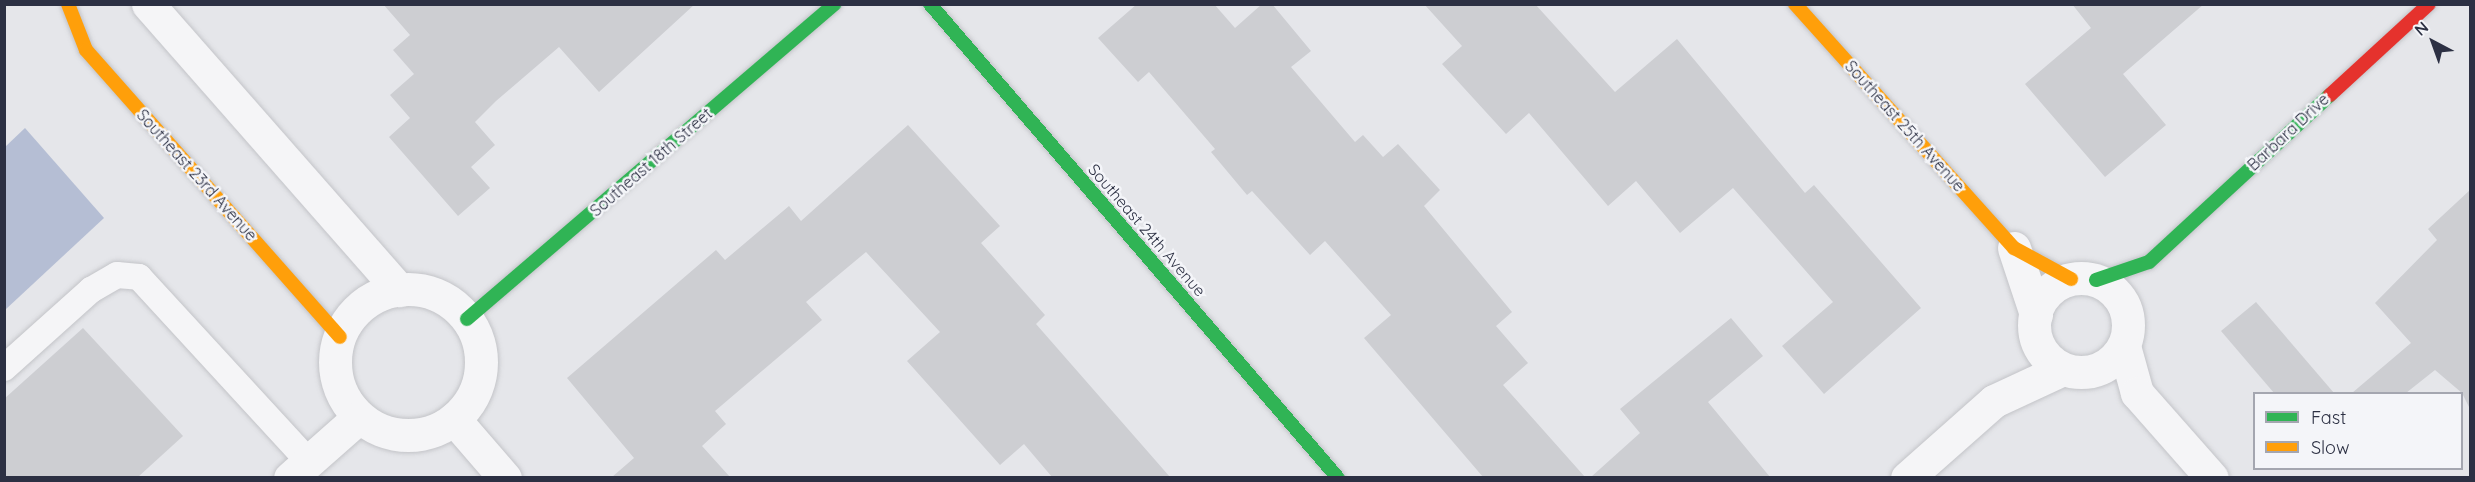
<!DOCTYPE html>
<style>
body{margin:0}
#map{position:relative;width:2475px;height:482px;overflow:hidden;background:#e5e6ea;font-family:Quicksand,sans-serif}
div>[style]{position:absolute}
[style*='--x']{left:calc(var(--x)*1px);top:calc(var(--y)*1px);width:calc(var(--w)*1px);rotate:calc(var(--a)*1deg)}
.water>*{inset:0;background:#b5bed4}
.building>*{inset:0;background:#cdced2}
.roads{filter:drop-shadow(0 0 2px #c3c4c8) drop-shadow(0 0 2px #c3c4c8)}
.lane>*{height:26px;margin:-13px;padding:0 13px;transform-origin:13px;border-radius:13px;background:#f5f5f7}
.street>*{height:33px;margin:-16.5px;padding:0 16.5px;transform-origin:16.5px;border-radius:16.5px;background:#f5f5f7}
.street>.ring{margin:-16.5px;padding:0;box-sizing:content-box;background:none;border:33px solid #f5f5f7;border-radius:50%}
.fast>*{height:14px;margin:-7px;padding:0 7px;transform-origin:7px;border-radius:7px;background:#30b455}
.slow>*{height:14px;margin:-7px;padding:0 7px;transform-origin:7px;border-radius:7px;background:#ff9f0a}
.jam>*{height:14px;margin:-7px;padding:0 7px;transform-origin:7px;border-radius:7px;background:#e5322d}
span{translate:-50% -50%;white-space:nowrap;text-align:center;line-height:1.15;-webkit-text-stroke:5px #f4f5f9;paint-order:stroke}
.street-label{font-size:16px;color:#2c3043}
.frame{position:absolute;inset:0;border:6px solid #2c3043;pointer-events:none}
.legend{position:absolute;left:2253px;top:392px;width:210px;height:78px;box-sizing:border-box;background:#f4f5f9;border:2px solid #a4a6b0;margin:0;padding:8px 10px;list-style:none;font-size:18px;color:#2c3043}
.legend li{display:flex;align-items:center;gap:12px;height:30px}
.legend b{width:30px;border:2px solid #a4a6b0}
.north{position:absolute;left:2403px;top:12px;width:60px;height:60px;-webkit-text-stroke:4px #f4f5f9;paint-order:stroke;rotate:319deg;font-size:16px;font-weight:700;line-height:24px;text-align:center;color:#2c3043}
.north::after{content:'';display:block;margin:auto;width:21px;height:27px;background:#2c3043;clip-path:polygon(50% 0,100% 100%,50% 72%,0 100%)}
</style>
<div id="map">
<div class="water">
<i style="clip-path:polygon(25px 128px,104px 218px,5px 310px,5px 147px)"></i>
</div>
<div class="building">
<i style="clip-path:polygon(383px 4px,695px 4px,599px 92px,559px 47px,496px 101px,475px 122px,495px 145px,471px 167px,490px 188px,458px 216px,389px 137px,410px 118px,390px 95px,414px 74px,393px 50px,410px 35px)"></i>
<i style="clip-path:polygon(1137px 4px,1214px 4px,1235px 28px,1262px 4px,1272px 4px,1311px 51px,1291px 67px,1355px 142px,1363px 135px,1383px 157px,1398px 144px,1440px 190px,1424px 206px,1512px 312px,1496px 326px,1528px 363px,1503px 385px,1585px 477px,1483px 477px,1364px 338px,1391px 315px,1325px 241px,1310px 255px,1252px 191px,1247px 195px,1211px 152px,1215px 149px,1149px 72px,1138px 82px,1098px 38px)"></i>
<i style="clip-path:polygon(1424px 4px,1535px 4px,1615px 92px,1677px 39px,1805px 193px,1814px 185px,1921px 308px,1824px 394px,1782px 346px,1833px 302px,1733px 188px,1680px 233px,1636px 181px,1608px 206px,1529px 113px,1506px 134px,1442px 64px,1462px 46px)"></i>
<i style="clip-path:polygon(2072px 4px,2204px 4px,2123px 74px,2166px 125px,2105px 177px,2025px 84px,2091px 28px)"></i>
<i style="clip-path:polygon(908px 125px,1000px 226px,981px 243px,1045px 315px,1036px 324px,1170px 477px,1052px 477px,1024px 444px,1000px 465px,907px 361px,940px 332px,866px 252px,806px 302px,822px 320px,715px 411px,726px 424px,702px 446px,730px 477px,612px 477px,634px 458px,567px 378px,716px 250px,725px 260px,789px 206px,801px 221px)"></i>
<i style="clip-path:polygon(2470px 190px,2470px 409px,2462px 393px,2435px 370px,2406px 393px,2352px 393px,2411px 343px,2375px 303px,2437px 240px,2428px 229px)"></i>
<i style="clip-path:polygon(2256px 302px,2334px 393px,2274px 393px,2221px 331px)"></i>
<i style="clip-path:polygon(1731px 318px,1763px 356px,1708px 402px,1770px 477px,1591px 477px,1640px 433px,1620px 409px)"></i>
<i style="clip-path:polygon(83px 328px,183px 436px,138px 477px,4px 477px,4px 399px)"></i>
</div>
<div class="roads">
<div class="lane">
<i style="--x:4;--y:368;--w:117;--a:-41.9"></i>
<i style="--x:91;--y:290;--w:30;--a:-30"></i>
<i style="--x:117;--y:275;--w:22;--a:5"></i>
<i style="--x:139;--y:277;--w:251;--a:47.4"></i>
</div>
<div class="street">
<i style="--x:148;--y:4;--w:381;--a:48.7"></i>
<i style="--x:2014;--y:248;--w:70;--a:71.6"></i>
<i class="ring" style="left:2034px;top:278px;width:61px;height:61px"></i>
<i class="ring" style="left:335px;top:289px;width:113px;height:113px"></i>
<i style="--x:2124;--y:346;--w:49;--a:74.5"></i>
<i style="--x:2137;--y:393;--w:113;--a:48.6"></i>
<i style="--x:454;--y:419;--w:78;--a:49.2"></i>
<i style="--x:290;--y:478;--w:92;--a:-41.5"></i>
<i style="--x:1907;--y:478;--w:116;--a:-41.5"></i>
<i style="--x:1994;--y:401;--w:76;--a:-24.9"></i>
</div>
<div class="fast">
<i style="--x:930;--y:4;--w:625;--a:49.28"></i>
<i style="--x:2096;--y:280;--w:56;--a:-18.8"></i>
<i style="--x:2149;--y:262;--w:246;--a:-42.7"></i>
<i style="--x:467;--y:319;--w:484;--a:-40.6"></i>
</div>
<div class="slow">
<i style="--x:68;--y:4;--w:49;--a:68.6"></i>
<i style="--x:86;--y:50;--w:383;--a:48.5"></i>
<i style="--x:1795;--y:4;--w:328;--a:48.1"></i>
<i style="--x:2014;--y:248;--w:65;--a:28.5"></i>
</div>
<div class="jam">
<i style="--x:2330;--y:95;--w:134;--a:-42.6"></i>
</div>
</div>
<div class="street-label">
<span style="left:1905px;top:126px;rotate:48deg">Southeast 25th Avenue</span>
<span style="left:2288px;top:132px;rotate:-43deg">Barbara Drive</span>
<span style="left:651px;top:162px;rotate:-41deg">Southeast 18th Street</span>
<span style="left:197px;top:175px;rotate:48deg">Southeast 23rd Avenue</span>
<span style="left:1147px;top:230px;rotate:49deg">Southeast 24th Avenue</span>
</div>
<div class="frame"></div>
<ul class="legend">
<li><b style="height:8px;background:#30b455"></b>Fast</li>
<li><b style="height:8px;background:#ff9f0a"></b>Slow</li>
</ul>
<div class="north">N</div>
</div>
